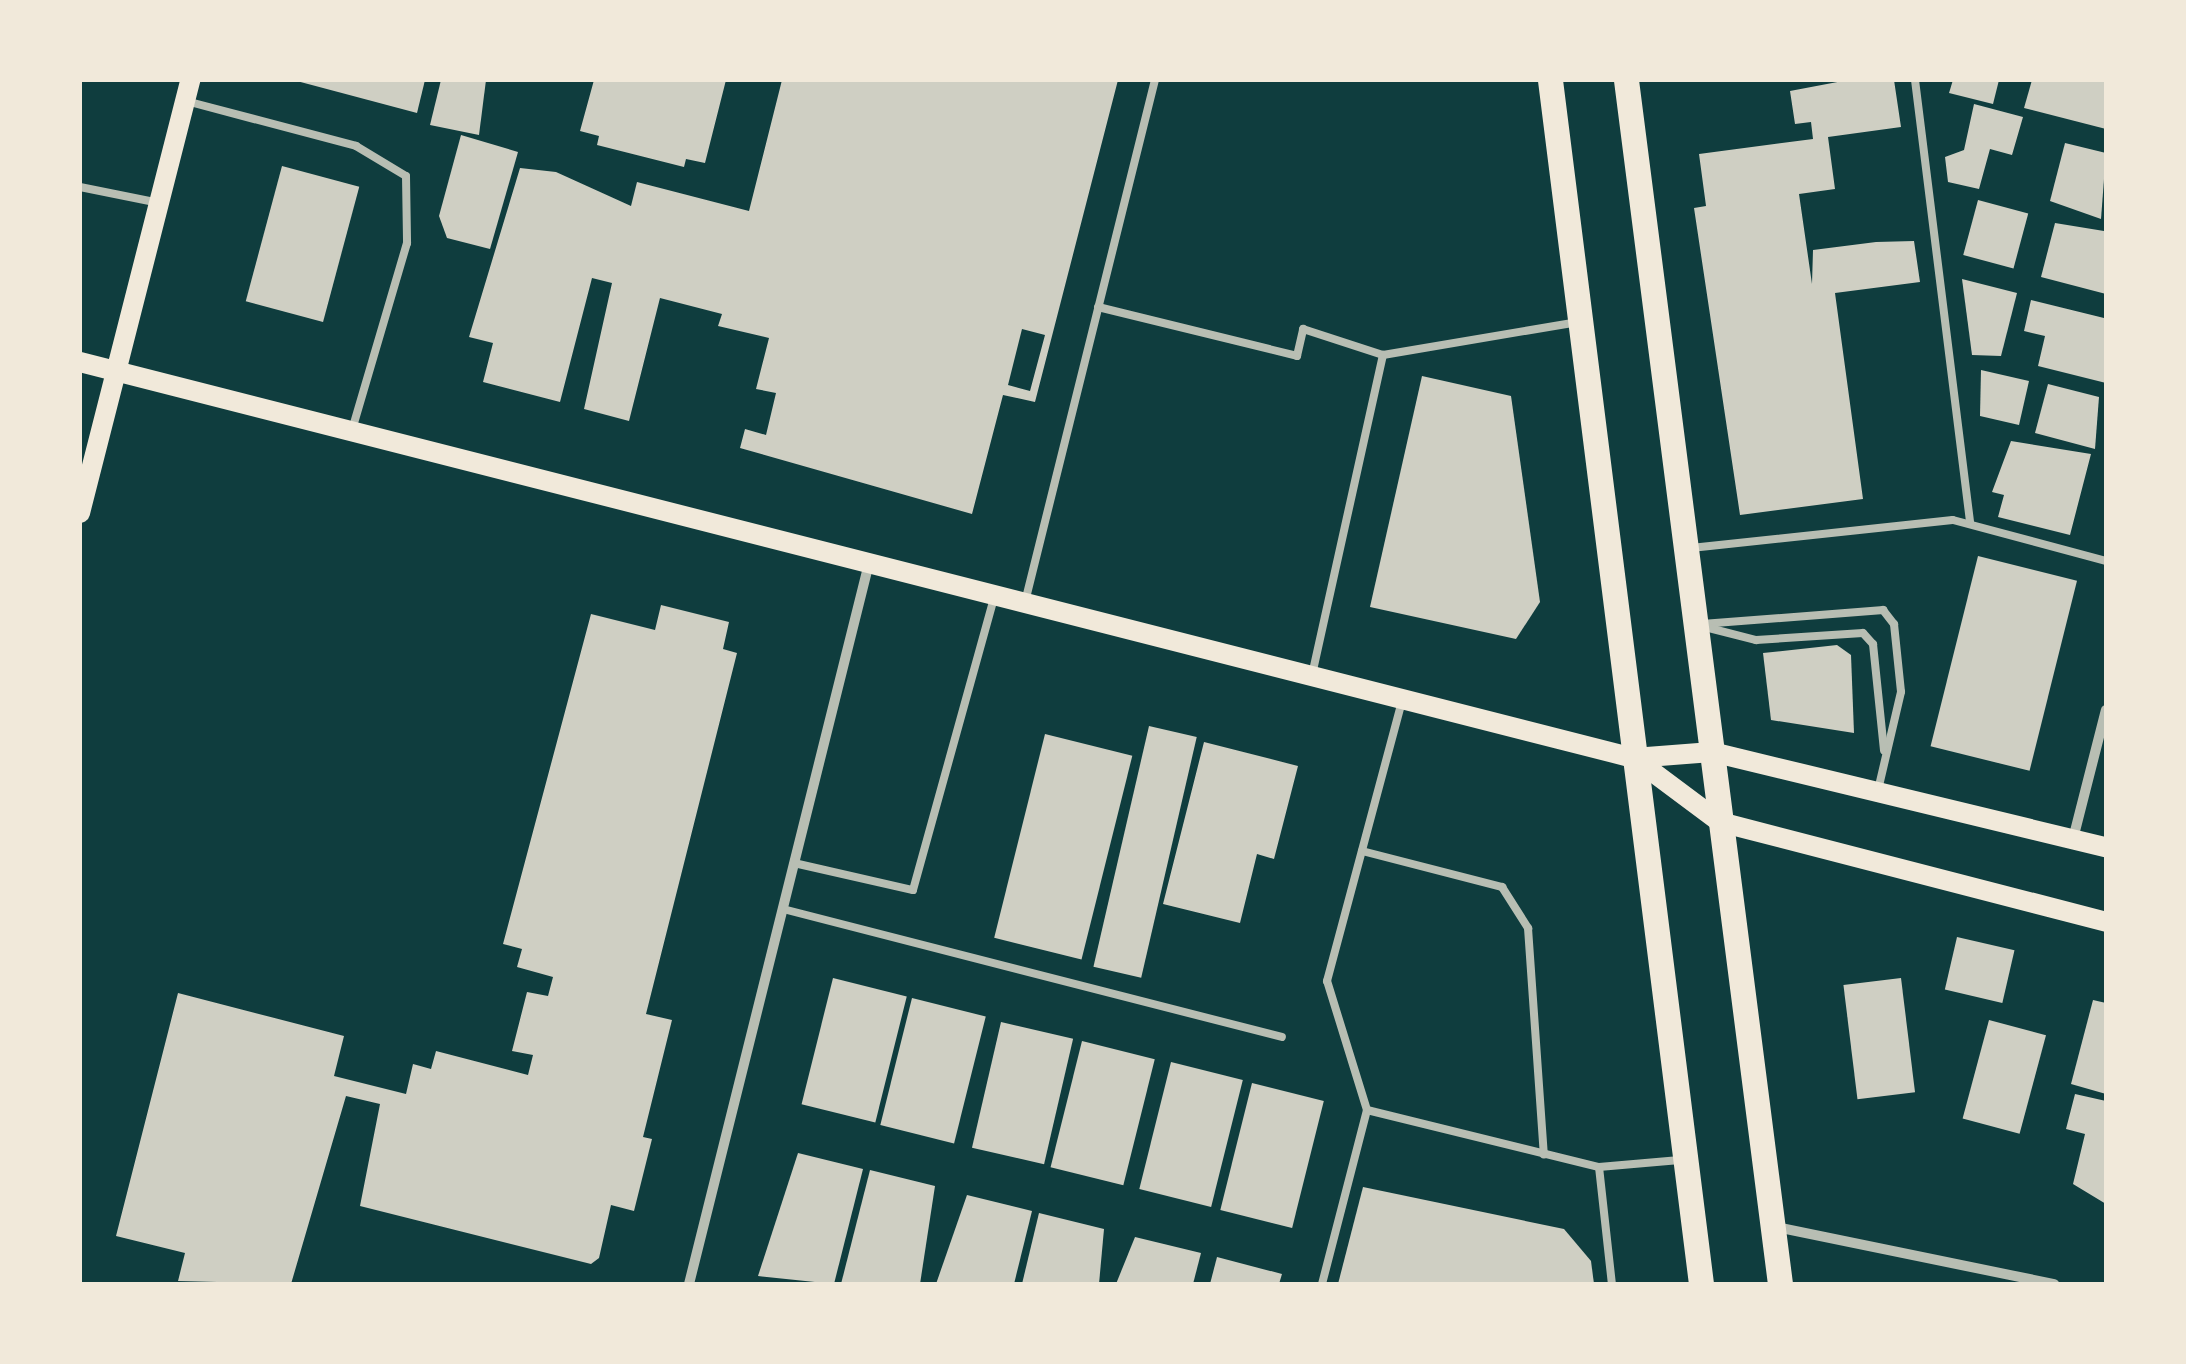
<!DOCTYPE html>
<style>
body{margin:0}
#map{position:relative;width:2186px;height:1364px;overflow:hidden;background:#0f3d3e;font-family:"Archivo Narrow",sans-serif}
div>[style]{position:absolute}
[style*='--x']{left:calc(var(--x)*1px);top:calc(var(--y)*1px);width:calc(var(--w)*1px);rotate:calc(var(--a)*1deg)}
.building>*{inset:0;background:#cfcfc3;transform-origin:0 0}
.service>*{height:8px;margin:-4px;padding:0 4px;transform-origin:4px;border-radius:4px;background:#b8beb3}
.minor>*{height:10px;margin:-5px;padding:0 5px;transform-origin:5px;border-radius:5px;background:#b8beb3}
.secondary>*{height:20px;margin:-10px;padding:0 10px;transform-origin:10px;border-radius:10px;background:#f1e9da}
.primary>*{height:25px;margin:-12.5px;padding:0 12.5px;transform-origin:12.5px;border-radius:12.5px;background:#f1e9da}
span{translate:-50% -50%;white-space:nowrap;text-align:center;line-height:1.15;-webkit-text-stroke:8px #f1e9da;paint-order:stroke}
.frame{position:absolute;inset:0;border:82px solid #f1e9da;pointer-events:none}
</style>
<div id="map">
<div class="building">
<i style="clip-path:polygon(293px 80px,425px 80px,417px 113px)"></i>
<i style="clip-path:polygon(441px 80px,486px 80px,479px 135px,430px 125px)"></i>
<i style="clip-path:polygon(594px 80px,726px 80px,705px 163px,686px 159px,684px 167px,597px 145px,599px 136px,580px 131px)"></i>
<i style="clip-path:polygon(evenodd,782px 80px,1118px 80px,1035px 402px,1003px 395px,972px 514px,740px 448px,745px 429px,766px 435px,776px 393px,756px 389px,769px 338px,718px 326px,722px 314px,660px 298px,629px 421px,584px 409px,612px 283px,592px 278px,560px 402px,483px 382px,493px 343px,469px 337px,520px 168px,556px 172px,631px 206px,637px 182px,749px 211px,782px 80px,1022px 329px,1045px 335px,1030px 391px,1008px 385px,1022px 329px)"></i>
<i style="clip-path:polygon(1848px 80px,1894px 80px,1901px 127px,1828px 137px,1835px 189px,1799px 194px,1812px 284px,1813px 250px,1876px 242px,1914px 241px,1920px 282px,1835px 293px,1863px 499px,1740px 515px,1694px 208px,1706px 206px,1699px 154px,1813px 139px,1811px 122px,1795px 124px,1790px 91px)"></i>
<i style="clip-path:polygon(1953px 80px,1999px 80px,1993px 104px,1949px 93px)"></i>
<i style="clip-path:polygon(2032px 80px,2106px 80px,2106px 129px,2024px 108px)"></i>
<i style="clip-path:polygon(1974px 104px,2023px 117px,2012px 155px,1990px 149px,1979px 189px,1948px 182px,1945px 157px,1964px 150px)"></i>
<i style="clip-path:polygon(461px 135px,518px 152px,490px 249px,447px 238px,439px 216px)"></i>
<i style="clip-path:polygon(2065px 143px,2106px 153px,2101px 219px,2050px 201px)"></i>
<i style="left:282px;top:166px;width:80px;height:140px;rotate:15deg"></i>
<i style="left:1978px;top:200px;width:52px;height:57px;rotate:15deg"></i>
<i style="clip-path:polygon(2055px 223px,2104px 231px,2106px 294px,2041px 277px)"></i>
<i style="clip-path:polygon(1962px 279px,2017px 293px,2001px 356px,1972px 355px)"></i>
<i style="clip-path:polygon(2031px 300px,2104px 318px,2106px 383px,2038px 366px,2045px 336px,2024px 331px)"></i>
<i style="clip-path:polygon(1981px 370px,2029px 381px,2019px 425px,1980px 416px)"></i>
<i style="clip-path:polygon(1422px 376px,1511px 396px,1540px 602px,1516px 639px,1370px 607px)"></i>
<i style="clip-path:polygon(2048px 384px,2099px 397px,2095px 449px,2035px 433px)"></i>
<i style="clip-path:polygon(2011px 441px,2091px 454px,2070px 535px,1998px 517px,2004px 495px,1992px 492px)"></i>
<i style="left:1978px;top:556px;width:102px;height:196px;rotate:14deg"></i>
<i style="clip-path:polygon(661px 605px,729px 622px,723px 649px,737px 653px,646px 1014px,672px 1020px,643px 1137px,652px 1139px,634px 1211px,611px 1205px,599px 1258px,591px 1264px,360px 1206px,380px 1104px,346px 1096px,291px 1284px,178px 1281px,185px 1253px,116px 1236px,178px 993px,344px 1036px,334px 1076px,406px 1094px,413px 1064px,431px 1069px,436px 1051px,528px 1075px,533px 1055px,512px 1051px,527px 992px,548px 996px,553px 977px,517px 967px,522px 949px,503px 944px,591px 614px,655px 630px)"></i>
<i style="clip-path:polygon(1837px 645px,1851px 655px,1854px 733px,1771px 720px,1763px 653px)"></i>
<i style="left:1149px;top:726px;width:49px;height:247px;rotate:13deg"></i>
<i style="left:1045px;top:734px;width:90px;height:210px;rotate:14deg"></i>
<i style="clip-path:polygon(1204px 742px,1298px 766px,1274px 859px,1257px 854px,1240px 923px,1163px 904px)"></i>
<i style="left:1957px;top:937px;width:59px;height:54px;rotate:13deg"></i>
<i style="left:833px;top:978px;width:76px;height:130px;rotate:14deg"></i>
<i style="left:1901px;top:978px;width:115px;height:58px;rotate:83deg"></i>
<i style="left:912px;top:998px;width:76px;height:131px;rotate:14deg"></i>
<i style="clip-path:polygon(2093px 1000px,2106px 1003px,2106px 1094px,2071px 1084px)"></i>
<i style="left:1989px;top:1020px;width:59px;height:102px;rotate:15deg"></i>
<i style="left:1001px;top:1022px;width:74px;height:129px;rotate:13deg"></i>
<i style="left:1082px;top:1041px;width:75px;height:130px;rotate:14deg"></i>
<i style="left:1171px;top:1062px;width:74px;height:131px;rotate:14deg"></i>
<i style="left:1252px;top:1083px;width:74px;height:131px;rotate:14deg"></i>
<i style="clip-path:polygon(2075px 1094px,2106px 1101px,2106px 1204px,2073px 1184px,2085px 1134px,2066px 1129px)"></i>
<i style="clip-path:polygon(798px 1153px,863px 1169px,834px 1284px,758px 1276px)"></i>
<i style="clip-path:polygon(870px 1170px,935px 1186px,920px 1284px,841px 1284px)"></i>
<i style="clip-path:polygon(1363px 1187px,1564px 1229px,1591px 1261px,1594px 1284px,1338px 1284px)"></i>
<i style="clip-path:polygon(967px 1195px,1032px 1211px,1014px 1284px,936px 1284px)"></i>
<i style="clip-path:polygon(1039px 1213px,1104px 1229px,1099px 1284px,1022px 1284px)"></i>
<i style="clip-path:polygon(1135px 1237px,1201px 1253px,1193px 1284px,1116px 1284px)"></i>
<i style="clip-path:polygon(1217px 1257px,1282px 1274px,1279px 1284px,1210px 1284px)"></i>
</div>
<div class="service">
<i style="--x:1915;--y:80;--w:447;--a:82.9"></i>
<i style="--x:186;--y:101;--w:176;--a:14.8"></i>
<i style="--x:356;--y:146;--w:58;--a:31"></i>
<i style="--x:406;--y:176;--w:67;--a:89.1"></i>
<i style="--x:407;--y:243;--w:195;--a:106.4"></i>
<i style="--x:80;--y:187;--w:81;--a:11.4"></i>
<i style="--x:1098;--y:307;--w:205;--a:13.8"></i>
<i style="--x:1297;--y:356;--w:28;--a:-77"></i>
<i style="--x:1303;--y:329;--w:84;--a:18"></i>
<i style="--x:1691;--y:548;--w:263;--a:-6.1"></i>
<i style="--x:1953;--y:520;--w:158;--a:15"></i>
<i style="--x:1026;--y:598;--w:534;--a:-76.02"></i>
<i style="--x:1702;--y:624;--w:182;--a:-4.4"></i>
<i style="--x:1883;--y:610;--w:18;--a:52"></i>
<i style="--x:1894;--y:624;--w:68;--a:84.1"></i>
<i style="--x:1901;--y:692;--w:101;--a:103.2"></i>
<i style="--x:1701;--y:626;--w:57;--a:14.3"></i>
<i style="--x:1756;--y:640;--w:107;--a:-3.7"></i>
<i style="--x:1863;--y:633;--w:15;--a:48"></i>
<i style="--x:1873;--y:644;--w:107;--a:84.1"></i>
<i style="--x:1312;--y:675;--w:328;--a:-77.5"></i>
<i style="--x:1383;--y:355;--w:198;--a:-9.6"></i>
<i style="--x:1362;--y:851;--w:145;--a:14.4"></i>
<i style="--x:1502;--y:887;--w:49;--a:57.6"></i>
<i style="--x:1528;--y:928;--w:227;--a:86"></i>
<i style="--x:794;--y:863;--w:122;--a:12.8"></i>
<i style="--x:913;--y:890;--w:306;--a:-74.5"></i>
<i style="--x:783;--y:909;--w:515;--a:14.39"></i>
<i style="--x:1367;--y:1110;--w:239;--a:13.8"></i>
<i style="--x:1599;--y:1167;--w:81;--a:-4.9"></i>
<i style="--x:1599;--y:1167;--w:118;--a:83.7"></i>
<i style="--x:1322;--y:1284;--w:180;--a:-75.5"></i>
<i style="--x:1367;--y:1110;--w:135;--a:-107.2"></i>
<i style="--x:1327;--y:981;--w:289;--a:-75"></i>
</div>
<div class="minor">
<i style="--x:2073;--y:839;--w:133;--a:-75.7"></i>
<i style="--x:1776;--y:1227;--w:284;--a:11.6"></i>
<i style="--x:689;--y:1284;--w:743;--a:-75.98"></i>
</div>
<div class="secondary">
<i style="--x:80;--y:362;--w:1604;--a:14.3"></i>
<i style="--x:1634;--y:758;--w:78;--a:-4.4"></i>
<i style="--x:1712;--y:752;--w:405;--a:13.6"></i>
<i style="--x:80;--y:513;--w:447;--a:-75.7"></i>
<i style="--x:1634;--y:758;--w:107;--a:36.7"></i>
<i style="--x:1720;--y:822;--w:399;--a:14.5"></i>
</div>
<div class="primary">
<i style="--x:1550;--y:80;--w:1213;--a:82.85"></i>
<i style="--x:1626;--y:80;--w:1214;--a:82.71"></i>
</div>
<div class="frame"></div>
</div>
